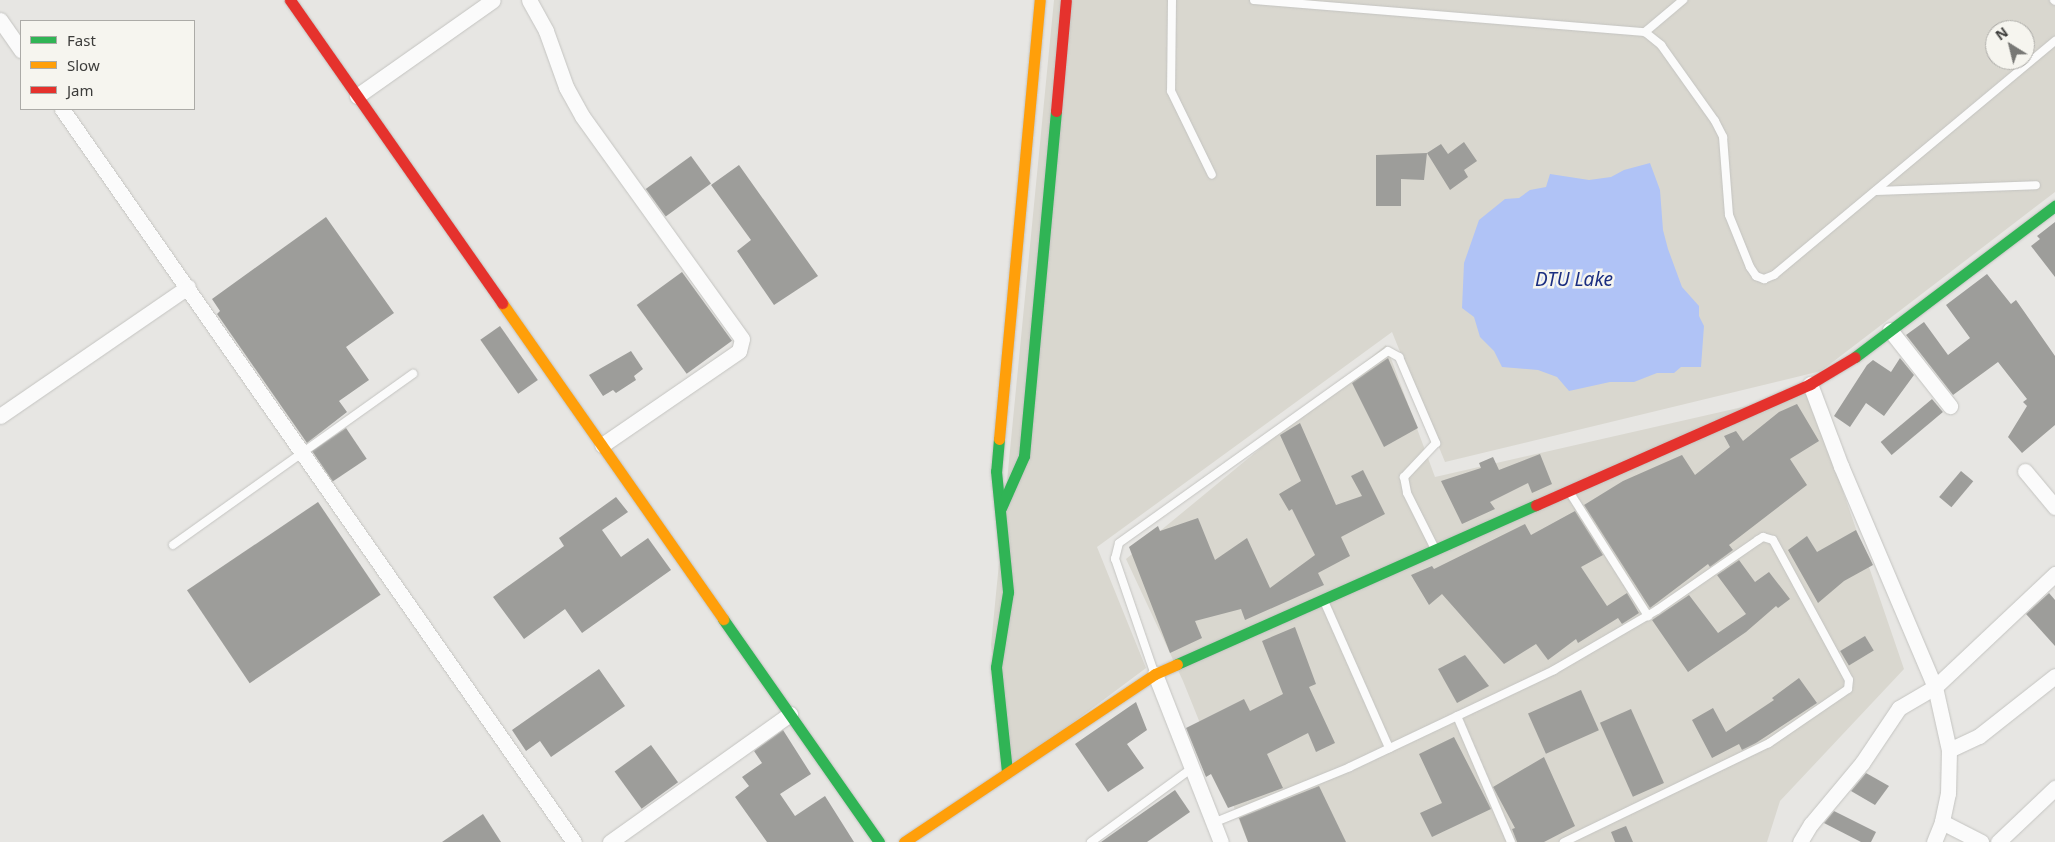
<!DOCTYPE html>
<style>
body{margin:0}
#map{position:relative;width:2055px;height:842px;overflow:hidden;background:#e7e6e3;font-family:"Noto Sans",sans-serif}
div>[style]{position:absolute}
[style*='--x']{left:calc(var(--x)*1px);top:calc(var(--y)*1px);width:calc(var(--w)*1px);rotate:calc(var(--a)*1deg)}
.built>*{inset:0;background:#d9d7cf}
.water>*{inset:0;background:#b0c3f6}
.building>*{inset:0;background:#9d9d9a;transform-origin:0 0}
.roads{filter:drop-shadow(0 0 1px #c4c4c1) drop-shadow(0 0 1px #c4c4c1)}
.lane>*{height:8px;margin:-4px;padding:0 4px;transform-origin:4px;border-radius:4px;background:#fbfbfb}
.street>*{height:15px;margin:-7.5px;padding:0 7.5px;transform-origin:7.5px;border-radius:7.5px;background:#fbfbfb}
.fast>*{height:11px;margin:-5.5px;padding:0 5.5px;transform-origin:5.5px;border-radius:5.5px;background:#30b455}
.slow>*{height:11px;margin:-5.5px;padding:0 5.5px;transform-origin:5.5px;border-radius:5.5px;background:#ff9f0a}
.jam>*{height:11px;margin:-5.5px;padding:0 5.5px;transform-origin:5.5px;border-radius:5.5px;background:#e5322d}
span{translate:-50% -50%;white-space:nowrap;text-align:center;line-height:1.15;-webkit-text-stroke:5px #f6f5ef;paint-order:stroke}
.water-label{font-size:19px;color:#1b2e81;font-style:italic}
.legend{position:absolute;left:20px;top:20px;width:175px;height:90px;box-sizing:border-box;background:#f6f5ef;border:1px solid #acaba7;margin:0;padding:6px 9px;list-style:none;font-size:15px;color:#3c3c3a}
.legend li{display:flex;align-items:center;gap:10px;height:25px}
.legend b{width:25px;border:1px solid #acaba7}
.north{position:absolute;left:1985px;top:20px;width:50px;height:50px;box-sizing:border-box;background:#f6f5ef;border:1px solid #acaba7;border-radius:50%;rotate:324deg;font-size:14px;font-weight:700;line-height:20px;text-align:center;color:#3c3c3a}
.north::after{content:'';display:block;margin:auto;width:18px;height:22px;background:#787875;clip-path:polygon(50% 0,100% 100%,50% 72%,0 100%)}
</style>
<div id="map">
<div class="built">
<i style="clip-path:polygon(evenodd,1054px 0,2055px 0,2055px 192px,1821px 371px,1445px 462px,1392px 332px,1097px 547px,1146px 668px,1007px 772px,991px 645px,1054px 0,1995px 30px,2025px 30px,2025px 60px,1995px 60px,1995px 30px)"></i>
<i style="clip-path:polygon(1386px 345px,1435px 477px,1809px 392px,1904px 669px,1780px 801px,1767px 842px,1248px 842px,1183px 681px,1126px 559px)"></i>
</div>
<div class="water">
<i style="clip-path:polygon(1650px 163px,1660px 190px,1663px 230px,1668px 249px,1682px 287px,1699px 306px,1699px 316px,1704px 326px,1701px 367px,1681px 367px,1674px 373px,1657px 373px,1634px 382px,1610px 382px,1569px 391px,1557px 377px,1538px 370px,1502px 367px,1494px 351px,1480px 337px,1474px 317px,1462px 308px,1464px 263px,1479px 220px,1505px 199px,1519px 198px,1530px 190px,1546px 187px,1550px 174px,1589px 180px,1611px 177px,1624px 170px)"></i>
</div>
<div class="building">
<i style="clip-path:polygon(1464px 142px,1477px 161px,1464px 170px,1468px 177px,1450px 190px,1427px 153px,1441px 144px,1448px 154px)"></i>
<i style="clip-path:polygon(1427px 153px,1424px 180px,1401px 179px,1401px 206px,1376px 206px,1376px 155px)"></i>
<i style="left:691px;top:156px;width:34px;height:56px;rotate:54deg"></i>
<i style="clip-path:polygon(739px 165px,818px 276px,774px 305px,737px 251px,751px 240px,711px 185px)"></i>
<i style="clip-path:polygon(326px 217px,394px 313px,346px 347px,369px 380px,339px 401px,347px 412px,307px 443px,217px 314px,220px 311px,212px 299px)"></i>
<i style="clip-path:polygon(2055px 222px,2055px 277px,2031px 246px,2040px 239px,2037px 236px)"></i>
<i style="left:682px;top:272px;width:85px;height:56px;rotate:54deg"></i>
<i style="clip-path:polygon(1987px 274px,2011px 304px,2016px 300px,2055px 356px,2055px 425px,2022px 453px,2008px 437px,2027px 406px,2023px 402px,2027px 399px,1998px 362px,1953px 395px,1906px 335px,1924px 322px,1948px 355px,1970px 338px,1946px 305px)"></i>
<i style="left:500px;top:326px;width:66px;height:24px;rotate:55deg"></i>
<i style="clip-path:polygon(631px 351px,643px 369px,634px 376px,636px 380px,616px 393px,613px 390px,603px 396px,589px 375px)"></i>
<i style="clip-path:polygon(1388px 358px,1418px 428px,1384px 447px,1352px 383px)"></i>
<i style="clip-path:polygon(1900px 358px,1914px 375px,1884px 416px,1866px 403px,1850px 427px,1834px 416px,1867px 365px,1873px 360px,1891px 372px)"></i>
<i style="left:1932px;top:399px;width:17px;height:67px;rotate:50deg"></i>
<i style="clip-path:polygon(1797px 404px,1819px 441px,1790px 459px,1807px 485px,1729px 545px,1733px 550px,1710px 567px,1708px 564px,1650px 608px,1584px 505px,1623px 481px,1682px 455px,1695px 475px,1730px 447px,1724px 436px,1736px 431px,1743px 441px,1779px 412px)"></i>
<i style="clip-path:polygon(1300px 423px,1336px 505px,1362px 496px,1351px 476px,1363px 470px,1385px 514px,1341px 537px,1350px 556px,1318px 573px,1324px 585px,1245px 620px,1241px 609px,1195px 621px,1202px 638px,1170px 653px,1129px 547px,1158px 526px,1160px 531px,1198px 518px,1215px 560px,1247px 538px,1270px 588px,1315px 555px,1292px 509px,1289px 511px,1279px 494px,1301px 481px,1280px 435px)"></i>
<i style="left:346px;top:428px;width:37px;height:41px;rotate:56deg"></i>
<i style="clip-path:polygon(1540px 454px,1552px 484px,1532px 493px,1528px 483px,1490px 502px,1495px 509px,1462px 524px,1441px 481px,1481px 468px,1479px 463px,1493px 457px,1499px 470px)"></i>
<i style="left:1961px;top:471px;width:16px;height:34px;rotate:40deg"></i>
<i style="clip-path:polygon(616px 497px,628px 512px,602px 530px,621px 557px,648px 538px,671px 570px,582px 633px,565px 609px,524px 639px,493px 597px,564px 546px,559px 538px)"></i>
<i style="left:318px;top:502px;width:112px;height:158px;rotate:56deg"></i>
<i style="clip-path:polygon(1575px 511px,1603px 555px,1581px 567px,1607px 606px,1627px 593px,1639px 613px,1622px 624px,1618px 618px,1578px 643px,1576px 639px,1548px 660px,1536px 644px,1504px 664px,1442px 594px,1429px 605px,1411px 575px,1432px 566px,1434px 569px,1525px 524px,1531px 535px)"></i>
<i style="clip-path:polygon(1856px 530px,1873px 565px,1844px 581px,1818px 603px,1788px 550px,1807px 536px,1817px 552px)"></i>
<i style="clip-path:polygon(1739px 560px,1755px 582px,1769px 572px,1790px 599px,1778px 608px,1776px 606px,1746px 632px,1688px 672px,1652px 620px,1689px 595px,1718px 633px,1746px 614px,1717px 575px)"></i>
<i style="clip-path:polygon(2049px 593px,2055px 600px,2055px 646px,2026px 614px)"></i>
<i style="clip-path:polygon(1295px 627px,1316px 684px,1309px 687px,1335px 743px,1316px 752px,1308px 733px,1267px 754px,1283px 788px,1228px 808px,1211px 774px,1206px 777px,1186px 728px,1244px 699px,1250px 711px,1283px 694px,1262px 641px)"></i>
<i style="left:1865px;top:636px;width:17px;height:29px;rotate:59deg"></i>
<i style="clip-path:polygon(1465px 655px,1489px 686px,1457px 703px,1438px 669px)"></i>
<i style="clip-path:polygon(599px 669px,625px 706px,551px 757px,540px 741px,526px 751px,512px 730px)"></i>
<i style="clip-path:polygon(1799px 678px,1817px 703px,1756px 743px,1742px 750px,1739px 744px,1712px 758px,1692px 720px,1713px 708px,1726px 732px,1774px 700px,1772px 698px)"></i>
<i style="left:1581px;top:690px;width:44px;height:58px;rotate:66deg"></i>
<i style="clip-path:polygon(1136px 702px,1147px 730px,1127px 744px,1144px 768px,1108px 792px,1075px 744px)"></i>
<i style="left:1631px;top:709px;width:81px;height:34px;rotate:66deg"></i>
<i style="clip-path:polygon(783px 730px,811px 774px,780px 794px,795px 816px,825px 796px,854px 842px,767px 842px,735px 797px,749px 786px,742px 777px,762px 763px,754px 751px)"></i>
<i style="clip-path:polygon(1454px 737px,1491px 809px,1432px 837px,1420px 813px,1442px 803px,1419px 754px)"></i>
<i style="left:651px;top:745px;width:46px;height:45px;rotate:54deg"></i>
<i style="clip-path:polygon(1544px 757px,1575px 826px,1544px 842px,1517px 842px,1512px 829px,1515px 828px,1493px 787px)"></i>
<i style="clip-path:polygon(1866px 773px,1889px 786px,1875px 805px,1851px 791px)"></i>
<i style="clip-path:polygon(1319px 786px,1346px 842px,1248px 842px,1239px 818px)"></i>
<i style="clip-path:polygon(1175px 790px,1190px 812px,1147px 842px,1101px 842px)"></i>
<i style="clip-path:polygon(1834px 811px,1876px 832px,1871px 842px,1861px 842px,1824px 823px)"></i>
<i style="clip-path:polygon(483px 814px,501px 842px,442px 842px)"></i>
<i style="clip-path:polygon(1626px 826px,1633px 842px,1615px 842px,1611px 832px)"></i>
</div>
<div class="roads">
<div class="lane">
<i style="--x:1172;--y:0;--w:91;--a:90.6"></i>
<i style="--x:1171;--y:91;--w:93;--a:64"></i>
<i style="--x:1254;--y:0;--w:392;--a:4.7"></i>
<i style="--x:1645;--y:32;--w:21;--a:39"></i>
<i style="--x:1661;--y:45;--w:93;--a:54.6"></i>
<i style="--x:1715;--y:121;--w:18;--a:63"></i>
<i style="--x:1723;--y:137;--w:78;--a:85.6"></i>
<i style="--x:1729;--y:215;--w:56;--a:68"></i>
<i style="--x:1750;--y:267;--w:11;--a:56"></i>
<i style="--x:1756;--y:276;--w:9;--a:21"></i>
<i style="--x:1764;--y:279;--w:11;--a:-22"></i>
<i style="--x:1774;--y:275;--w:366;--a:-39.8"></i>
<i style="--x:2054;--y:0;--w:1;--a:45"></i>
<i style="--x:1645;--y:32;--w:50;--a:-40.1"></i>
<i style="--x:1876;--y:191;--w:160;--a:-2.1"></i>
<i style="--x:1570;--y:493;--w:146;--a:57.6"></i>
<i style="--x:173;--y:545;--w:295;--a:-35.5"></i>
<i style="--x:1324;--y:601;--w:161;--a:66.1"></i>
<i style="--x:1154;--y:672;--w:120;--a:-109"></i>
<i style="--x:1115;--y:559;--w:16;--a:-76"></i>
<i style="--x:1119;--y:543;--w:330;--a:-35.5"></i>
<i style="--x:1388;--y:351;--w:13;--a:29"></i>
<i style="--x:1399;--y:357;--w:94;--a:66.7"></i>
<i style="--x:1436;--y:443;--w:47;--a:133.3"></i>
<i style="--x:1404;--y:477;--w:16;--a:79"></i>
<i style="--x:1407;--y:493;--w:60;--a:63.4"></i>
<i style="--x:1457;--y:716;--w:137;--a:66.8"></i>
<i style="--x:1213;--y:823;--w:148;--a:-22.2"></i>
<i style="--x:1350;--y:767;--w:226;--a:-25.4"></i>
<i style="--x:1554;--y:670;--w:119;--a:-30.2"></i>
<i style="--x:1657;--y:610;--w:123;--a:-34.7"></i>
<i style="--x:1758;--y:540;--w:6;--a:-31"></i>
<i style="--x:1763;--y:537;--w:10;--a:17"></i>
<i style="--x:1773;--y:540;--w:159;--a:61.5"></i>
<i style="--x:1849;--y:680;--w:9;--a:96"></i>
<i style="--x:1848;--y:689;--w:96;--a:145.6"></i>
<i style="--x:1769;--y:743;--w:228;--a:154.2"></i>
<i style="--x:1091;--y:842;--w:125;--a:-36.2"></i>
</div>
<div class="street">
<i style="--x:529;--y:0;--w:35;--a:61"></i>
<i style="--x:546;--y:31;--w:59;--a:70.3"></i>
<i style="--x:566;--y:87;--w:33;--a:61"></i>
<i style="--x:582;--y:116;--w:274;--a:54.3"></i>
<i style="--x:742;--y:339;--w:12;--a:104"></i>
<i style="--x:739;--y:351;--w:166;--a:145.5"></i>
<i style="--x:0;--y:20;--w:37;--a:55"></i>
<i style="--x:357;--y:96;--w:166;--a:-35.2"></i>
<i style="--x:62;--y:109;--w:894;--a:55.07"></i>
<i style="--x:1890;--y:330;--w:97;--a:51.7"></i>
<i style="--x:1810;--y:384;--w:88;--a:69.3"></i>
<i style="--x:1841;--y:466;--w:240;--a:67"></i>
<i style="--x:1935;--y:687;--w:65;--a:77.5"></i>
<i style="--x:1949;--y:750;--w:43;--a:91.3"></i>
<i style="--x:1948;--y:793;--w:30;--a:102"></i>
<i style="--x:0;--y:416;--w:228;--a:-34.5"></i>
<i style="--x:2025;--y:471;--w:47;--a:50.2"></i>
<i style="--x:1155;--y:674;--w:180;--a:68.6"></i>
<i style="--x:1949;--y:750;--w:33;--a:-25"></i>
<i style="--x:1979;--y:736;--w:97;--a:-38.3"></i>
<i style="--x:610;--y:842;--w:221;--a:-35.4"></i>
<i style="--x:1800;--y:842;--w:21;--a:-59"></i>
<i style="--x:1811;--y:824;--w:80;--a:-50.1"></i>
<i style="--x:1862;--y:763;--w:66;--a:-56.1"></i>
<i style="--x:1899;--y:708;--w:42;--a:-30.3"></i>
<i style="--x:1935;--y:687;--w:165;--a:-43.3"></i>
<i style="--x:1934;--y:842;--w:22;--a:-68"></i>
<i style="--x:1942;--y:822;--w:44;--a:27.1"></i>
<i style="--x:1998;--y:842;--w:79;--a:-43.5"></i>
</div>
<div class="fast">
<i style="--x:1855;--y:357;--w:251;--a:-37.1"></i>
<i style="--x:999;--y:439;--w:32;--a:95"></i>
<i style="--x:996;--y:471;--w:122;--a:84.3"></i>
<i style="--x:1008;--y:592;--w:76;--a:99.1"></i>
<i style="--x:996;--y:667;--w:106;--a:84"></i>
<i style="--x:1001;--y:508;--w:57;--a:-66.1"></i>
<i style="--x:1024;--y:456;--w:346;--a:-84.7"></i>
<i style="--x:723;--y:619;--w:272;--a:55"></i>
<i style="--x:1177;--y:664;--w:393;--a:-23.9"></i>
</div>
<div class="slow">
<i style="--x:502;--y:303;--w:386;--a:55"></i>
<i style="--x:999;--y:439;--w:441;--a:-84.7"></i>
<i style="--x:904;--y:842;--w:302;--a:-33.8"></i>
<i style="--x:1155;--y:674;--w:24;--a:-24"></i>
</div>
<div class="jam">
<i style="--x:290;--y:0;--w:370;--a:55"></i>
<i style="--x:1056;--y:111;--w:111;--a:-84.9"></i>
<i style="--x:1536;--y:505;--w:300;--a:-23.8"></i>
<i style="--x:1810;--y:384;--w:52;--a:-31"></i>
</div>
</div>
<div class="water-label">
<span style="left:1574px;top:280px">DTU Lake</span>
</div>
<ul class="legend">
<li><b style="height:6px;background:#30b455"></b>Fast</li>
<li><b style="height:6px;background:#ff9f0a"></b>Slow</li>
<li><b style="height:6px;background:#e5322d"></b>Jam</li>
</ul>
<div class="north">N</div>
</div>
